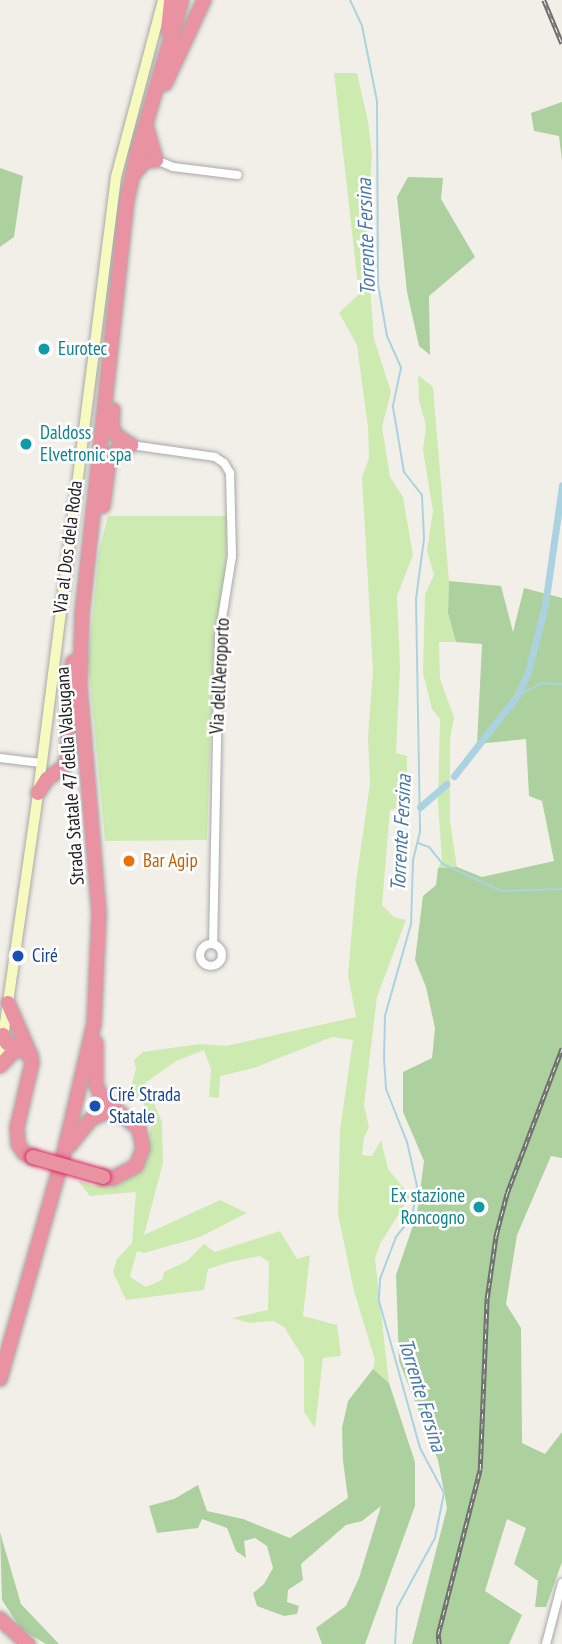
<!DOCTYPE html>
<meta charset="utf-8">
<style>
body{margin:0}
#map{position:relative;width:562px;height:1644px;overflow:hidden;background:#f2efe9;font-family:"PT Sans Narrow",sans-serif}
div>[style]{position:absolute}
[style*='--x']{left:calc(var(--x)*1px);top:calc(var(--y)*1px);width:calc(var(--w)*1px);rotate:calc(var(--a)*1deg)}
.grass>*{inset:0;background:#cdebb0}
.forest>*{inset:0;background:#add19e}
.stream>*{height:2px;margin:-1px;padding:0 1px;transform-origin:1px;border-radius:1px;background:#aad3df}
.canal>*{height:7px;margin:-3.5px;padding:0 3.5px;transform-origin:3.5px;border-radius:3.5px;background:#aad3df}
.roads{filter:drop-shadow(0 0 2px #a9a9a9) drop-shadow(0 0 2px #a9a9a9)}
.street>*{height:8px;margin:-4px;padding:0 4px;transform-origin:4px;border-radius:4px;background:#fff}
.street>.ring{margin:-4px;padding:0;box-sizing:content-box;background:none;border:8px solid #fff;border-radius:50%}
.secondary>*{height:10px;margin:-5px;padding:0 5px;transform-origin:5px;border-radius:5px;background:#f7fabf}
.highway>*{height:14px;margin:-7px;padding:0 7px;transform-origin:7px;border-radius:7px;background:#e892a2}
.rail>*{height:4.5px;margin-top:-2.25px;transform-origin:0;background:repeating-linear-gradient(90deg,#fff 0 5px,#707070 0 10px);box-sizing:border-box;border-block:2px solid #707070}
.bridges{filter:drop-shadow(0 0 2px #dc2a67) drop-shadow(0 0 2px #dc2a67)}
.highway-bridge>*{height:14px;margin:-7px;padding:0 7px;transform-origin:7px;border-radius:7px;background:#e892a2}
.dots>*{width:19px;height:19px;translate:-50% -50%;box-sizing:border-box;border:4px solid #fff;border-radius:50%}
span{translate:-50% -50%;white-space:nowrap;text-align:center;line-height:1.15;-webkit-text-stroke:5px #fff;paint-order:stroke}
.culture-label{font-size:19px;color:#0d838f}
.left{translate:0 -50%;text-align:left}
.right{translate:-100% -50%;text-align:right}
.street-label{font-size:19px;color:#222}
.food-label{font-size:19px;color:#c56008}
.transit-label{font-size:19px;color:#164399}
.water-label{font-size:21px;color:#4a7aab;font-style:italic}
</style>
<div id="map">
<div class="grass">
<i style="clip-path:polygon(334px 73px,357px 73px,368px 121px,372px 155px,366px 236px,374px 339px,391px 392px,382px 427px,390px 477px,403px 497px,413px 555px,397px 596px,400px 666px,396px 753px,407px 756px,407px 806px,390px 810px,382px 905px,394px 917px,406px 920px,377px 997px,364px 1105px,369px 1128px,364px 1137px,362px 1155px,372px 1156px,381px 1140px,388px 1169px,410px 1196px,380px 1244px,375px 1259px,389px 1383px,373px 1369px,375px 1360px,354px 1291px,338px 1214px,340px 1130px,353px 1040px,332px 1037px,254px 1068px,220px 1076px,219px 1098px,209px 1097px,211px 1069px,204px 1050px,176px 1061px,145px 1083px,162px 1122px,163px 1163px,144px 1235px,220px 1200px,247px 1213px,200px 1237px,144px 1253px,137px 1251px,130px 1277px,146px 1287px,162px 1280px,164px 1272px,187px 1261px,204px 1244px,215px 1252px,280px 1231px,297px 1259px,310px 1255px,303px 1316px,337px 1325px,341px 1356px,323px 1358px,315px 1428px,304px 1412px,304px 1359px,284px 1327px,273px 1321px,249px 1323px,232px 1318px,268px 1310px,269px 1262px,260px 1256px,230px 1262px,208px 1269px,204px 1290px,126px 1300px,113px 1272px,117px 1259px,132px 1243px,136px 1192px,90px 1196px,78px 1181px,94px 1186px,119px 1185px,142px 1168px,152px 1122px,144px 1104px,133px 1095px,132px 1084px,136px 1069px,134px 1060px,143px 1052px,200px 1044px,226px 1046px,356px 1017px,348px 975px,356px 882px,370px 783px,368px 737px,373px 671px,362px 477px,369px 458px,368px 428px,357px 345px,339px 313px,359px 294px)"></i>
<i style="clip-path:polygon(418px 375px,433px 387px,449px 581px,448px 613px,456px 642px,439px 642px,440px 679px,454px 717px,450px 739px,450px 821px,457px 867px,438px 868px,442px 861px,438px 803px,440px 719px,432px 709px,423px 673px,425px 594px,434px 575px,427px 551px,433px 511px,423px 450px,426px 426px,419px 400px)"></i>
<i style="clip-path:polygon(108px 516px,227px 516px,226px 571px,214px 636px,207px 840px,105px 841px,88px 661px,99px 551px)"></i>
</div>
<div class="forest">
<i style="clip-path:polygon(562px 102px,562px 161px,559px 136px,534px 131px,531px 113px)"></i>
<i style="clip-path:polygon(0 168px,23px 176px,14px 237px,0 247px)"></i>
<i style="clip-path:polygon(408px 177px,443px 178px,441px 199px,475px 257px,429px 296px,430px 355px,419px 346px,407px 292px,397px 197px)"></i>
<i style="clip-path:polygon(449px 581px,501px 586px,513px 632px,524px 588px,562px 598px,562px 1158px,551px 1156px,517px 1235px,506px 1304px,521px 1328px,522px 1443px,545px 1454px,562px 1432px,562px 1562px,546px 1607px,535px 1607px,538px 1581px,514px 1564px,526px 1528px,507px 1519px,485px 1591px,522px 1615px,509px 1644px,412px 1644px,447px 1508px,438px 1460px,399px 1361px,396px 1275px,417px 1214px,424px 1161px,403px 1112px,403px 1072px,432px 1058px,435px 1028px,426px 987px,415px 960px,423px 896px,436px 885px,438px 868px,457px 867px,482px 877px,554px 861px,542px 801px,529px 796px,526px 739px,477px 744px,482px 644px,456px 642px,448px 613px)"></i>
<i style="clip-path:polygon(373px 1369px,389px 1383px,415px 1462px,415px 1506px,365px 1644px,322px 1644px,316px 1628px,346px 1606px,359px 1578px,381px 1506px,362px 1521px,346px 1525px,301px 1564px,303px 1580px,288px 1590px,287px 1602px,299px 1606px,297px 1614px,284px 1616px,257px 1606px,253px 1593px,264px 1584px,273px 1568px,267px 1546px,255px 1538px,244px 1541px,246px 1558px,236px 1551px,227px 1528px,202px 1519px,198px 1528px,157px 1533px,149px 1506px,174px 1499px,198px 1485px,207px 1511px,243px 1519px,290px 1538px,348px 1498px,343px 1461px,342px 1428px,348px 1401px)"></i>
<i style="clip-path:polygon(0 1532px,21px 1604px,59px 1644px,46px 1644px,21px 1629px,2px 1600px)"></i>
</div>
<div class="stream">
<i style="--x:350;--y:0;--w:29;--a:65"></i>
<i style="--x:362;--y:26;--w:76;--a:78.7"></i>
<i style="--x:377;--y:101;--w:183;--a:89.7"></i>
<i style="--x:378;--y:284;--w:53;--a:80.2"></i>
<i style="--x:387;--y:336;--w:35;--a:66"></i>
<i style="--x:401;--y:368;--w:40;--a:102"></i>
<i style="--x:393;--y:407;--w:66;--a:80.4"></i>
<i style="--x:404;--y:472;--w:29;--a:52"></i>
<i style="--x:422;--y:495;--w:44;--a:87.4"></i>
<i style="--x:424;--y:539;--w:61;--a:97.6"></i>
<i style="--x:416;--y:599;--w:233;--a:89"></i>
<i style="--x:420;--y:832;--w:30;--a:104"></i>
<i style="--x:413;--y:861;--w:63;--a:91.8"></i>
<i style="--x:411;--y:924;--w:96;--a:105.8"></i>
<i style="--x:385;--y:1016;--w:43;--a:91.3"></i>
<i style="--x:384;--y:1059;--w:30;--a:86"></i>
<i style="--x:386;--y:1089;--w:57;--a:68.4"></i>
<i style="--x:407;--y:1142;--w:45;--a:77.2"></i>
<i style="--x:417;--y:1186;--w:31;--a:99"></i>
<i style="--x:412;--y:1217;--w:26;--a:129"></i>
<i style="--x:396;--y:1237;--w:45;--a:110.9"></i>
<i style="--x:380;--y:1279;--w:22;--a:93"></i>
<i style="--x:379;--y:1301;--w:153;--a:74.4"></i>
<i style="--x:420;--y:1448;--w:51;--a:61.9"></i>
<i style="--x:444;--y:1493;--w:46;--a:101.3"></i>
<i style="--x:435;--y:1538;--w:80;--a:118.5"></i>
<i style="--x:397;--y:1608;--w:36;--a:93"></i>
<i style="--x:517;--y:696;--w:28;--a:-27"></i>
<i style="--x:542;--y:683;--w:20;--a:3"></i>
<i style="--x:418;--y:843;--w:12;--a:20"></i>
<i style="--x:429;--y:847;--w:22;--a:51"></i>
<i style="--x:443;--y:864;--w:64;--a:25"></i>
<i style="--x:501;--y:891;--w:61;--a:-1.9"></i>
</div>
<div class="canal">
<i style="--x:454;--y:776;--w:102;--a:-51.8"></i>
<i style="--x:517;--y:696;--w:26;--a:-65"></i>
<i style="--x:528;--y:672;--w:69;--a:-75.8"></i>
<i style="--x:545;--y:605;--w:121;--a:-81.9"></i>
<i style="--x:420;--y:807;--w:35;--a:-41"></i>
</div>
<div class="roads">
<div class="street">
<i style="--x:156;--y:160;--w:18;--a:22"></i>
<i style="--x:173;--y:167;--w:65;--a:7"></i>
<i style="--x:131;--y:445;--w:85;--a:8.1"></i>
<i style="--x:215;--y:457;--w:11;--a:34"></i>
<i style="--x:224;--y:463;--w:12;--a:59"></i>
<i style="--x:230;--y:473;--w:83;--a:88.6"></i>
<i style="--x:232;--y:556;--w:82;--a:99.1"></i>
<i style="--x:219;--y:637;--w:307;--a:91.1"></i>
<i style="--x:0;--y:758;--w:41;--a:7"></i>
<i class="ring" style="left:200px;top:944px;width:14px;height:14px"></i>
<i style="--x:546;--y:1644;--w:63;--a:-75.3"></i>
</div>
<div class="secondary">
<i style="--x:0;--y:1058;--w:268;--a:-81.8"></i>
<i style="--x:38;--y:793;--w:621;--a:-82.78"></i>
<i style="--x:116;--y:177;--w:183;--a:-75.1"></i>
</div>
<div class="highway">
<i style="--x:168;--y:30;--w:30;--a:-84"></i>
<i style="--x:165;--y:84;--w:93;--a:-65.1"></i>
<i style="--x:134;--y:174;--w:17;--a:-50"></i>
<i style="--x:145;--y:161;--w:11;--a:-5"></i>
<i style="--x:156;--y:160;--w:35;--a:-106"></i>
<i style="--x:113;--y:410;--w:17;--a:93"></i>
<i style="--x:112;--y:427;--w:9;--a:63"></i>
<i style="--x:116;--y:435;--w:18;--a:34"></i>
<i style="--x:103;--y:506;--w:46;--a:-82.6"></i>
<i style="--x:109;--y:460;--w:14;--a:-51"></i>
<i style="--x:118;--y:449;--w:14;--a:-17"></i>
<i style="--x:38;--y:793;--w:17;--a:-57"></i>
<i style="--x:47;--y:779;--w:19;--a:-35"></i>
<i style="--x:63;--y:768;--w:13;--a:-67"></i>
<i style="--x:68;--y:756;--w:67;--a:-89.1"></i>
<i style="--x:69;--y:689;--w:27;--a:-82"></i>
<i style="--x:8;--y:1003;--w:58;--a:66.5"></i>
<i style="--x:31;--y:1056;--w:7;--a:82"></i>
<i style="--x:32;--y:1063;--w:67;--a:103"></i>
<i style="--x:17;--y:1128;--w:16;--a:86"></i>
<i style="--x:18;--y:1144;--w:11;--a:56"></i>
<i style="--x:24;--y:1153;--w:10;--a:24"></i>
<i style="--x:3;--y:1035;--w:9;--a:63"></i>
<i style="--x:7;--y:1043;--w:27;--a:28"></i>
<i style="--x:96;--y:1043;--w:41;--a:90"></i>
<i style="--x:96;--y:1084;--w:14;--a:69"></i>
<i style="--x:101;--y:1097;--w:50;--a:40.1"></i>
<i style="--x:139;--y:1129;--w:19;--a:78"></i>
<i style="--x:143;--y:1148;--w:19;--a:111"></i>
<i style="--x:136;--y:1166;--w:26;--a:152"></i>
<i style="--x:113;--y:1178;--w:10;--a:-174"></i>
<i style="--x:0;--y:1066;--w:21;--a:-47"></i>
<i style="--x:14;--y:1051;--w:9;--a:-13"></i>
<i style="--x:70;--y:1145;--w:33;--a:-51"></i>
<i style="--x:91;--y:1119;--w:14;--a:-25"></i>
<i style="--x:104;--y:1113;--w:13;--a:0"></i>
<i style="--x:0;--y:1379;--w:231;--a:-74.2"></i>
<i style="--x:63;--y:1157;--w:137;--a:-76.9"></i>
<i style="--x:94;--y:1024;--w:111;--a:-87.4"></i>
<i style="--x:99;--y:913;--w:228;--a:-94.8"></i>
<i style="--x:80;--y:686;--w:72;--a:-88.4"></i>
<i style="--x:82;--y:614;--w:415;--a:-83.8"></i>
<i style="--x:127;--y:201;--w:51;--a:-77.6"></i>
<i style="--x:138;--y:151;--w:157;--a:-73.8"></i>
<i style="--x:0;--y:1619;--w:38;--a:42"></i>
</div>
</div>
<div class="rail">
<i style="--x:544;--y:0;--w:47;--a:67.3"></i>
<i style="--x:439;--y:1644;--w:10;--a:-96"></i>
<i style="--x:438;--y:1634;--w:170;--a:-75.7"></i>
<i style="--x:480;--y:1469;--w:171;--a:-87.7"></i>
<i style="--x:487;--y:1298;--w:64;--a:-81.9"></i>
<i style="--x:496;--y:1235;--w:43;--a:-75.3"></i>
<i style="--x:507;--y:1193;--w:155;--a:-69.2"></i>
</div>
<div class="bridges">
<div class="highway-bridge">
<i style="--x:33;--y:1157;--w:73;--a:15.9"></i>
</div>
</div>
<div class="dots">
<i style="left:44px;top:349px;background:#0f9aa8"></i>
<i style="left:26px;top:444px;background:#0f9aa8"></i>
<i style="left:129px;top:861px;background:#e8710a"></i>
<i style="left:18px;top:956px;background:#1a4fb4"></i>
<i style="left:95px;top:1106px;background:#1a4fb4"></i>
<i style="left:479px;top:1207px;background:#0f9aa8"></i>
</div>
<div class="culture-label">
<span class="left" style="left:58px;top:349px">Eurotec</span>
<span class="left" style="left:40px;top:444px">Daldoss<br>Elvetronic spa</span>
<span class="right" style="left:465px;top:1207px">Ex stazione<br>Roncogno</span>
</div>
<div class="street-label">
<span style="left:68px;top:547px;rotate:-83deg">Via al Dos dela Roda</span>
<span style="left:220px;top:676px;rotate:-87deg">Via dell'Aeroporto</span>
<span style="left:70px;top:776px;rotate:-94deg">Strada Statale 47 della Valsugana</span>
</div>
<div class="food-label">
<span class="left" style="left:143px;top:861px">Bar Agip</span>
</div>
<div class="transit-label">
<span class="left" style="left:32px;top:956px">Ciré</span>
<span class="left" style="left:109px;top:1106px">Ciré Strada<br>Statale</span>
</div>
<div class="water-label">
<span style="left:366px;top:237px;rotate:-92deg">Torrente Fersina</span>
<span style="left:401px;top:833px;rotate:-87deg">Torrente Fersina</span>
<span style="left:422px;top:1395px;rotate:73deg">Torrente Fersina</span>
</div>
</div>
